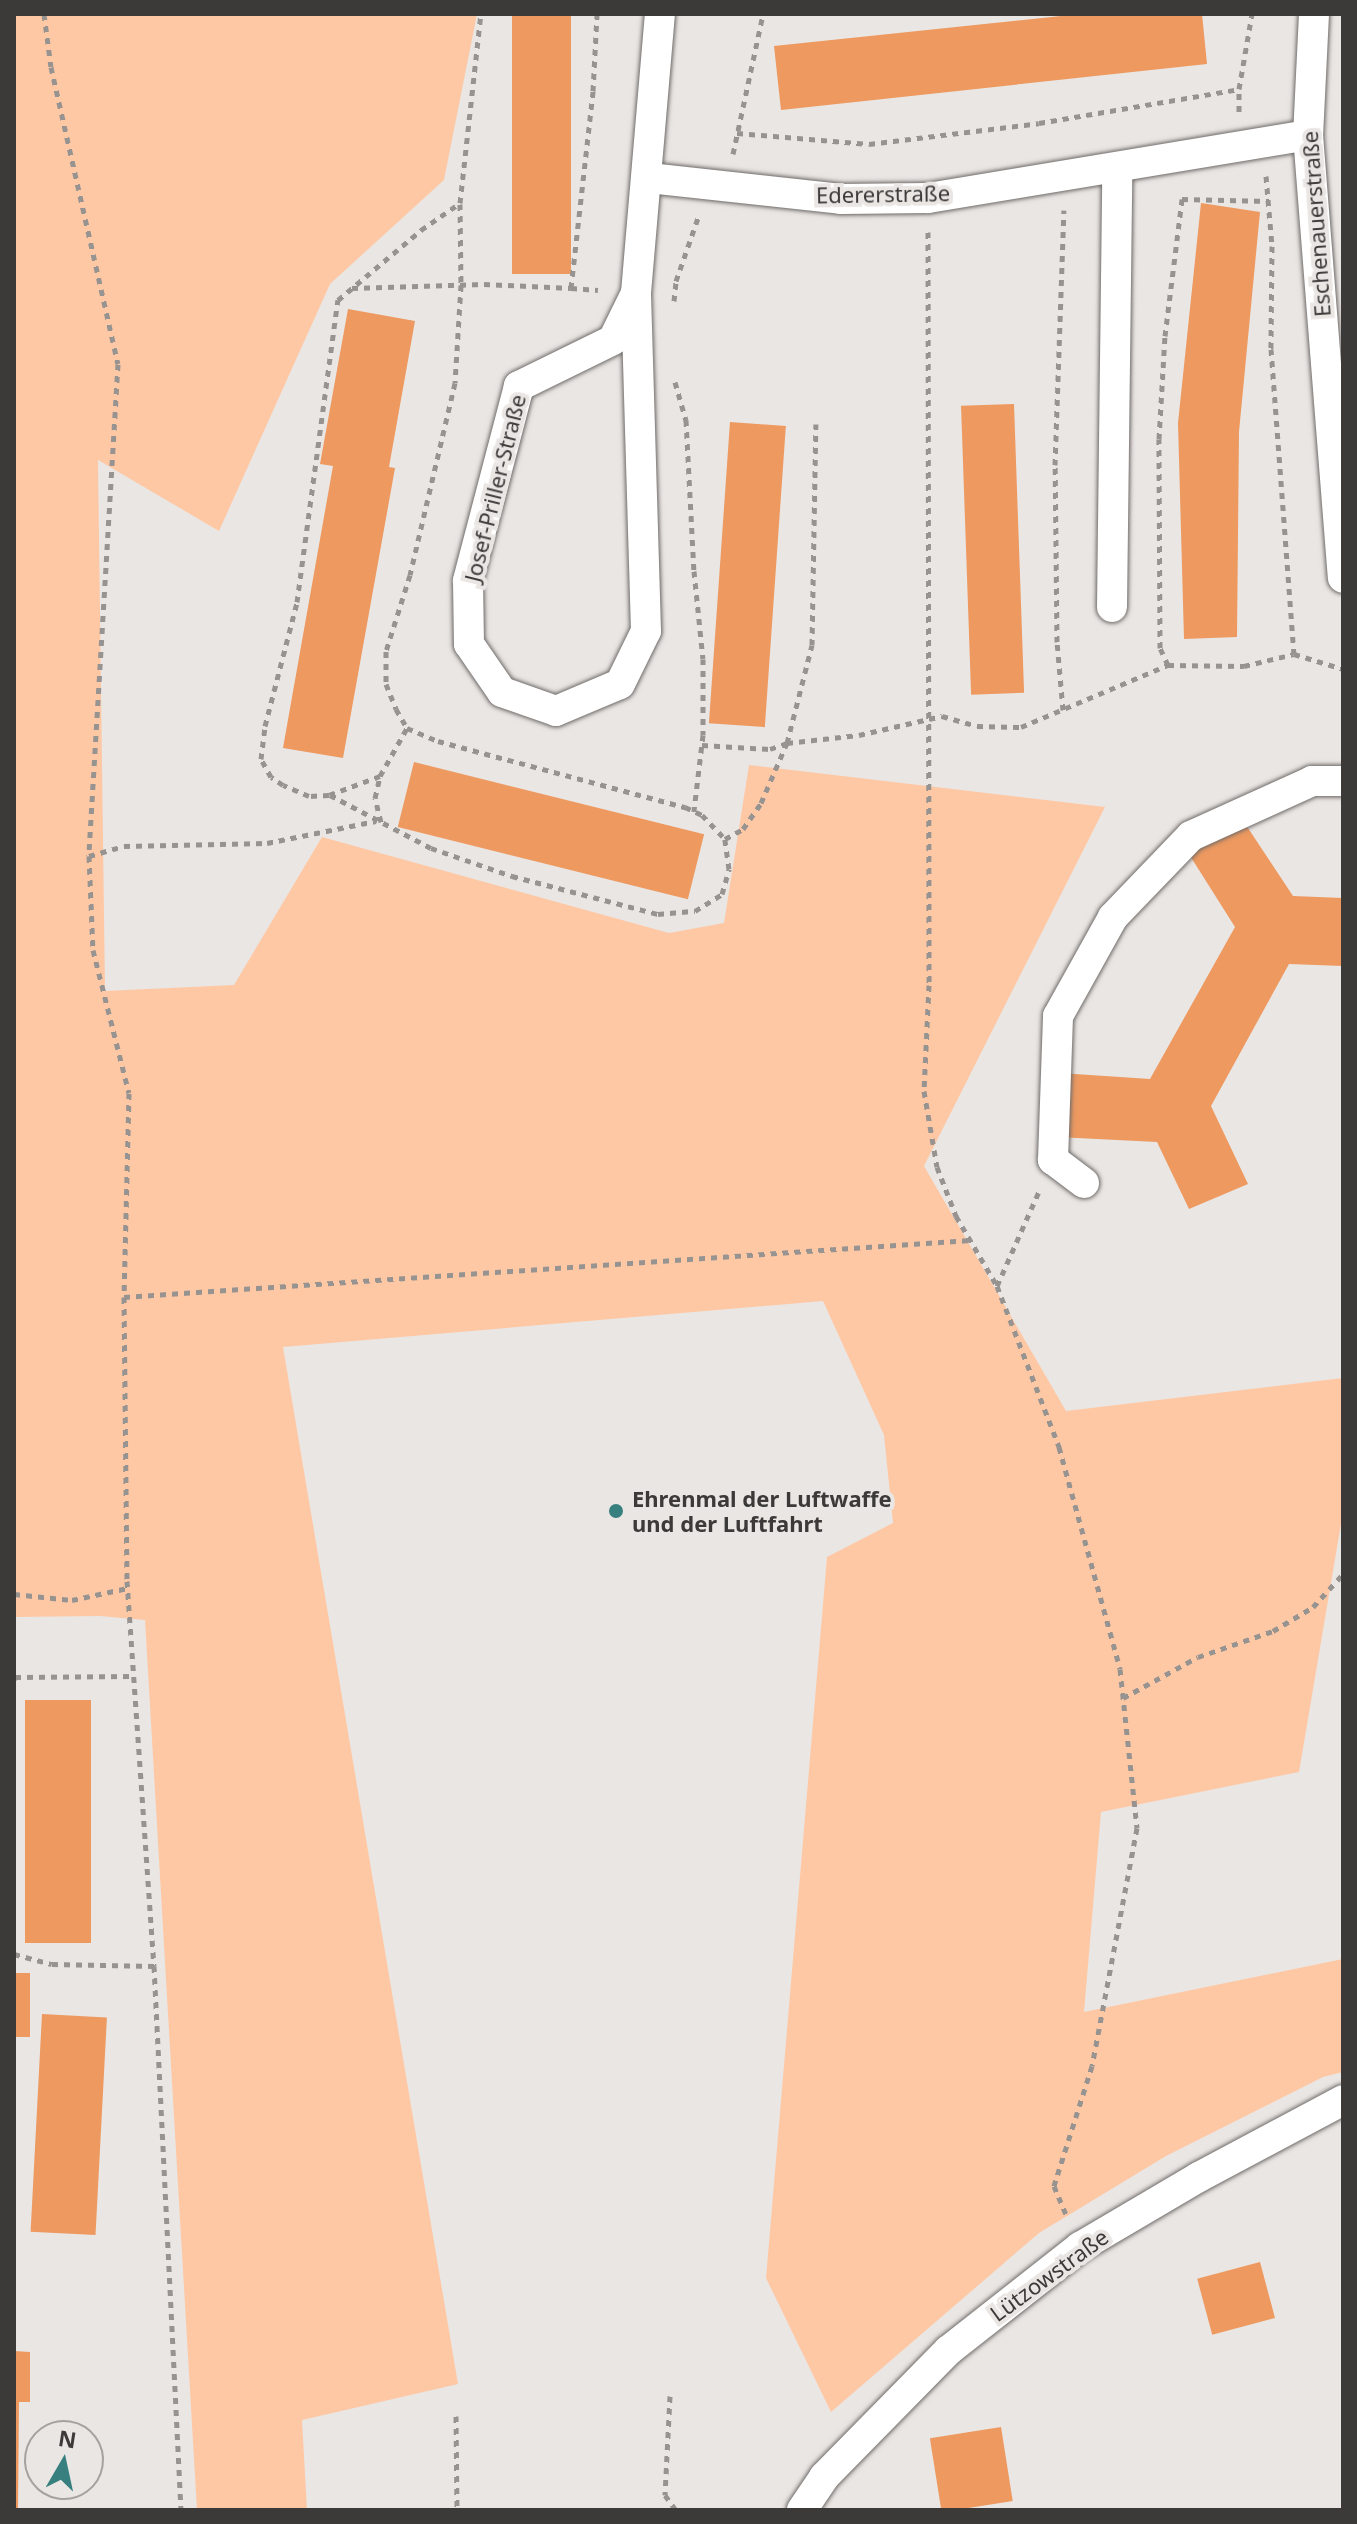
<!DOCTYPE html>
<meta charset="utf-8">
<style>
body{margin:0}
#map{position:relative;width:1357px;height:2524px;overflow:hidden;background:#eae6e3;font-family:"Noto Sans",sans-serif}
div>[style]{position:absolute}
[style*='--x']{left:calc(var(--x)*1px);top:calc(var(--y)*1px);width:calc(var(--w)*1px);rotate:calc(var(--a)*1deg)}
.green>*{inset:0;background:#fec8a5}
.building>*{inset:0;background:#ed9960;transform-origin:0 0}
.path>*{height:5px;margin-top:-2.5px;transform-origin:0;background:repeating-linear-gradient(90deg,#969391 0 6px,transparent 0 12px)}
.roads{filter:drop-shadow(0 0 2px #6f6b69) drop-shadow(0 0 2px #6f6b69)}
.street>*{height:30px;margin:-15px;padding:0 15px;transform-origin:15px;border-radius:15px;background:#fff}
.dots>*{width:22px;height:22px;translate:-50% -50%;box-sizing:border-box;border:4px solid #eae6e3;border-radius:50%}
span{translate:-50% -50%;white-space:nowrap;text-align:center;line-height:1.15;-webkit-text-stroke:8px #eae6e3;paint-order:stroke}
.street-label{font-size:22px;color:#3b3a39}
.poi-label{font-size:22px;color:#3b3a39;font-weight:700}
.left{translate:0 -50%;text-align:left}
.frame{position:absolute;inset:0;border:16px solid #3b3a39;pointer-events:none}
.north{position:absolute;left:24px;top:2420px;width:80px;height:80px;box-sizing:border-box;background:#eae6e3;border:2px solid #a4a19f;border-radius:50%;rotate:9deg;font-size:22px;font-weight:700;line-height:32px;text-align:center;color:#3b3a39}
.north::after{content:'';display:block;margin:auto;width:28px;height:36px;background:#37807f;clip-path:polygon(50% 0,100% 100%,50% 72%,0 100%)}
</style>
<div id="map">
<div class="green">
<i style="clip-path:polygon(14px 14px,477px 14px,444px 180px,330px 284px,219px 531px,98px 460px,105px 991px,234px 985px,322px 837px,669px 933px,724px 923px,749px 765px,1105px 807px,924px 1166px,1066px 1411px,1343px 1378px,1343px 1512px,1299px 1772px,1101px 1812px,1084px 2012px,1343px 1959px,1343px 2072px,1323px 2077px,1166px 2156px,1039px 2233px,831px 2412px,766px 2278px,827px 1557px,893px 1523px,884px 1435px,823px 1301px,283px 1347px,458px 2384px,302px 2420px,307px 2510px,197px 2510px,145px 1620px,100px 1616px,14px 1617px)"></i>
</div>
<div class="building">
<i style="left:512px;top:14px;width:59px;height:260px"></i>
<i style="clip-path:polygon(1080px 14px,1202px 14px,1207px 64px,781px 110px,774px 46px)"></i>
<i style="clip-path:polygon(1201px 203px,1260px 212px,1239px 432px,1237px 637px,1184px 639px,1178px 423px)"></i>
<i style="clip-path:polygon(348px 309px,415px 321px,389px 467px,395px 468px,343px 758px,283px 748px,333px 466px,320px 464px)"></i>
<i style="left:1014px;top:404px;width:289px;height:53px;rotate:88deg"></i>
<i style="left:730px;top:422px;width:56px;height:302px;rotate:4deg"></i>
<i style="left:414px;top:762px;width:299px;height:67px;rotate:14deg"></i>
<i style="clip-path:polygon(1242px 819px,1293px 896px,1343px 898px,1343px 966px,1289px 964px,1211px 1106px,1248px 1184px,1189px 1209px,1157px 1142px,1057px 1137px,1060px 1073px,1150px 1079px,1235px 927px,1187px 851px)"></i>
<i style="left:91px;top:1700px;width:243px;height:66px;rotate:90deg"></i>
<i style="left:14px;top:1973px;width:16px;height:64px"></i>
<i style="left:42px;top:2014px;width:65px;height:218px;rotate:3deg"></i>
<i style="left:1260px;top:2262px;width:58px;height:65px;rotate:75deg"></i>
<i style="clip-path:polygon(14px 2351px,30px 2352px,30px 2402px,19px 2402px,18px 2510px,14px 2510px)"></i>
<i style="left:1001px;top:2427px;width:75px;height:72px;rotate:81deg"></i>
</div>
<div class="path">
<i style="--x:44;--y:14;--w:53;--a:82.5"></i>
<i style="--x:51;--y:67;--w:304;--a:77.3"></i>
<i style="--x:118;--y:364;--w:493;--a:93.4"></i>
<i style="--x:89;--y:856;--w:94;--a:87.6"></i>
<i style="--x:93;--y:950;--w:147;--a:75.9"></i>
<i style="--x:129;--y:1093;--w:204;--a:91.4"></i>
<i style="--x:124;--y:1297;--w:284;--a:89.4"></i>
<i style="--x:127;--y:1581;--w:386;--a:86"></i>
<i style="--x:154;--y:1966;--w:545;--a:87.16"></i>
<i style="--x:1239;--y:112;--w:23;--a:-90"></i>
<i style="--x:1239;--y:89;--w:76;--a:-80.2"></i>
<i style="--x:737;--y:133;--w:132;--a:4.8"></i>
<i style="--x:869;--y:144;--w:171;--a:-7"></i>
<i style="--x:1039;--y:123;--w:203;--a:-9.6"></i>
<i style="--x:733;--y:154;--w:143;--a:-77.9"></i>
<i style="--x:1266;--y:176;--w:70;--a:85.1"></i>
<i style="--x:1272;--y:246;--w:103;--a:90.6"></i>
<i style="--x:1271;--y:349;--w:306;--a:85.7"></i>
<i style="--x:460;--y:204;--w:81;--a:89.3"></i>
<i style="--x:461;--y:285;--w:98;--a:93.5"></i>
<i style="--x:455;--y:383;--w:197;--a:103.2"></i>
<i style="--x:410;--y:575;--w:80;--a:107.5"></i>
<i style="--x:386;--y:651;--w:33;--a:90"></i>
<i style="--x:386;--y:684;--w:27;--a:68"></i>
<i style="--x:396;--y:709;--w:22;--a:60"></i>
<i style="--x:407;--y:728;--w:34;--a:23"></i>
<i style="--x:438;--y:741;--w:256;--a:15"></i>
<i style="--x:685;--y:807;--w:19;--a:25"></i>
<i style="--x:702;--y:815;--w:33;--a:46"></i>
<i style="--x:928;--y:232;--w:753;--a:89.92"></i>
<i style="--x:929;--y:985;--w:106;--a:92.7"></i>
<i style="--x:924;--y:1091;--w:77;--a:80.3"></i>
<i style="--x:937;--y:1167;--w:53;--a:68.8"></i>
<i style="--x:956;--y:1216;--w:81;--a:59.6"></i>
<i style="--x:997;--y:1286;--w:173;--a:68.9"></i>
<i style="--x:1059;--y:1447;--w:230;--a:74.6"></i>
<i style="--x:1120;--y:1669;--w:160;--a:83.9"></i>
<i style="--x:1137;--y:1828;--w:242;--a:100.7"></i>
<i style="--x:1092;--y:2066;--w:126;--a:107.6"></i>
<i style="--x:1054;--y:2186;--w:33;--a:67"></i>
<i style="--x:352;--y:288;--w:132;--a:-1.7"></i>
<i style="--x:484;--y:284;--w:87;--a:2.6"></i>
<i style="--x:571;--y:288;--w:198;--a:-83.6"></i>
<i style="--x:593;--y:91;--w:77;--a:-87"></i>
<i style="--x:571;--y:288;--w:27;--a:4"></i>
<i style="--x:674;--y:301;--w:20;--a:-84"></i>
<i style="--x:676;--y:281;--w:70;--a:-70.8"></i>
<i style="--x:675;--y:382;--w:40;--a:74"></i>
<i style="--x:686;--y:420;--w:151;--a:87"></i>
<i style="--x:694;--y:571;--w:88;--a:84.2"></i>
<i style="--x:703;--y:659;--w:76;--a:90"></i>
<i style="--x:703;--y:735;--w:77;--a:96.8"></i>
<i style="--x:1168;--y:665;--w:19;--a:-115"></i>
<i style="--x:1160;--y:648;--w:209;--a:-90.3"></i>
<i style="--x:1159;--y:439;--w:103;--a:-86.7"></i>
<i style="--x:1165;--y:336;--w:138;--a:-82.9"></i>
<i style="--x:1182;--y:199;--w:87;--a:1.3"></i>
<i style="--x:1063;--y:710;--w:68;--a:-95"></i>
<i style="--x:1057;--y:642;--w:177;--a:-90.6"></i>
<i style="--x:1055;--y:465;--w:255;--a:-88"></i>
<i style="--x:702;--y:745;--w:68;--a:3.4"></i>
<i style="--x:770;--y:749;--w:18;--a:-19"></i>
<i style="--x:787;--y:743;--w:72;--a:-6.3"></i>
<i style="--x:859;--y:735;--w:85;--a:-12.9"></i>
<i style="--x:942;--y:716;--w:36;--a:16"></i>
<i style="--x:977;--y:726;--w:44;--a:1.3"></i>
<i style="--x:1021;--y:727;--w:160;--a:-22.9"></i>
<i style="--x:1168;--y:665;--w:76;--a:0.8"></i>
<i style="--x:1244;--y:666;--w:51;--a:-13.5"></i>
<i style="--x:1294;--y:654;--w:51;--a:17"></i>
<i style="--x:380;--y:776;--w:54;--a:159.6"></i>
<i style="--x:329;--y:795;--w:20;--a:177"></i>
<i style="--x:309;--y:796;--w:28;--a:-157"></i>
<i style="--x:283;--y:785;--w:14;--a:-146"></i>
<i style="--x:271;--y:777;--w:21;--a:-119"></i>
<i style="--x:261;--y:759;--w:33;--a:-83"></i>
<i style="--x:265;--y:726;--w:128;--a:-75.5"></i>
<i style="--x:297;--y:602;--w:305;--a:-82.3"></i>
<i style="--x:338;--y:300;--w:109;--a:-40.1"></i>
<i style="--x:421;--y:230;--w:47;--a:-34.7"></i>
<i style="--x:460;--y:203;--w:190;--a:-83.7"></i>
<i style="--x:330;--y:795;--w:114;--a:27.7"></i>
<i style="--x:431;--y:848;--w:86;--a:19.1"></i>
<i style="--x:512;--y:876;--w:151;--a:14.6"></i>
<i style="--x:658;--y:914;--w:37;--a:-5"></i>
<i style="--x:695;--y:911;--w:32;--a:-32"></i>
<i style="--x:722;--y:894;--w:26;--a:-74"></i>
<i style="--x:729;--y:869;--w:30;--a:-98"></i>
<i style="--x:725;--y:839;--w:21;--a:-29"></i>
<i style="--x:743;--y:829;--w:32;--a:-55"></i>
<i style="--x:761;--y:803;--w:65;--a:-66.6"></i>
<i style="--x:787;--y:743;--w:101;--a:-75.7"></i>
<i style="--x:812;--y:645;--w:221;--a:-89"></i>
<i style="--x:381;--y:822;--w:25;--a:-104"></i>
<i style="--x:375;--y:798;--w:23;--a:-77"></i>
<i style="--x:380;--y:776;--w:55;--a:-60.6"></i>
<i style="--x:89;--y:856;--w:36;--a:-16"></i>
<i style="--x:124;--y:846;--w:143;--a:-1.2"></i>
<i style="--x:267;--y:843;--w:111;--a:-11.4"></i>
<i style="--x:997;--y:1286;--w:104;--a:-66.1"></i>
<i style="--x:124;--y:1297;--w:849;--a:-3.85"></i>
<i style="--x:14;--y:1594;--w:58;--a:5.9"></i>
<i style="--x:72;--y:1600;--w:57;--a:-12.1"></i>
<i style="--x:14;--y:1680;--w:3;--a:-72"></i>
<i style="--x:15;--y:1677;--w:118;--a:-0.5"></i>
<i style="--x:1123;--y:1698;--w:85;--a:-28.7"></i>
<i style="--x:1198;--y:1657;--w:79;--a:-19.1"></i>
<i style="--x:1273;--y:1631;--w:47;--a:-31"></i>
<i style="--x:1313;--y:1607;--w:45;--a:-47.7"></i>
<i style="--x:14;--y:1954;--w:39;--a:15"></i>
<i style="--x:52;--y:1964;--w:102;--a:1.1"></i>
<i style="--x:670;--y:2396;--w:99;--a:92.9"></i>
<i style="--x:665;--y:2495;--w:19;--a:54"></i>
<i style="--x:456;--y:2416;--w:94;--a:89.4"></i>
</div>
<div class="roads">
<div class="street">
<i style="--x:1314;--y:14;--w:121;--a:92.8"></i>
<i style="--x:1308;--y:135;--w:444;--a:85.5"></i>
<i style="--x:649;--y:178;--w:193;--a:6.2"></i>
<i style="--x:841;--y:199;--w:87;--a:-0.7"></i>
<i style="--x:928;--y:198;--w:385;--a:-9.4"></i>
<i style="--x:636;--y:293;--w:52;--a:116.1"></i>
<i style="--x:613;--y:340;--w:105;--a:153.9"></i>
<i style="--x:519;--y:386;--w:202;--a:104.7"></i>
<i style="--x:468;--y:581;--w:63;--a:89.1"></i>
<i style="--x:469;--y:644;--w:58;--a:55.5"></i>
<i style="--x:502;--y:692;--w:57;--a:19.4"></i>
<i style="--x:556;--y:711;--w:69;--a:-22.9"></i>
<i style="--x:620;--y:684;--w:59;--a:-63.9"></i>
<i style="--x:646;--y:631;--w:338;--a:-91.7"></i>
<i style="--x:636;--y:293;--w:280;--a:-85.1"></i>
<i style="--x:1112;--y:607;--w:438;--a:-89.3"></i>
<i style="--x:1084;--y:1183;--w:39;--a:-143"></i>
<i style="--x:1053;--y:1160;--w:144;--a:-88"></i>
<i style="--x:1058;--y:1016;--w:113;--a:-60.9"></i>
<i style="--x:1113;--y:917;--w:112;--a:-46.1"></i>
<i style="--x:1191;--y:836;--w:133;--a:-24.4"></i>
<i style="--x:1312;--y:781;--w:31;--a:0"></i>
<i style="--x:802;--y:2510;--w:40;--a:-56"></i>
<i style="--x:824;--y:2477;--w:178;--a:-45.5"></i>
<i style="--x:949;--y:2350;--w:167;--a:-38.2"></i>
<i style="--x:1080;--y:2247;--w:138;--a:-30.5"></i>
<i style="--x:1199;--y:2177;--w:163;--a:-28.1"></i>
</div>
</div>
<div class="dots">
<i style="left:616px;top:1511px;background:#37807f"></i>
</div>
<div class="street-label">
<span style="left:883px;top:194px;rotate:-1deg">Edererstraße</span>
<span style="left:1316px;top:224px;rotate:-94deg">Eschenauerstraße</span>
<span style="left:495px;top:488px;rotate:-76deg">Josef-Priller-Straße</span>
<span style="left:1049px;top:2275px;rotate:-36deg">Lützowstraße</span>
</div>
<div class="poi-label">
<span class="left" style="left:632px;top:1511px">Ehrenmal der Luftwaffe<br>und der Luftfahrt</span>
</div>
<div class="frame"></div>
<div class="north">N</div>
</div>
